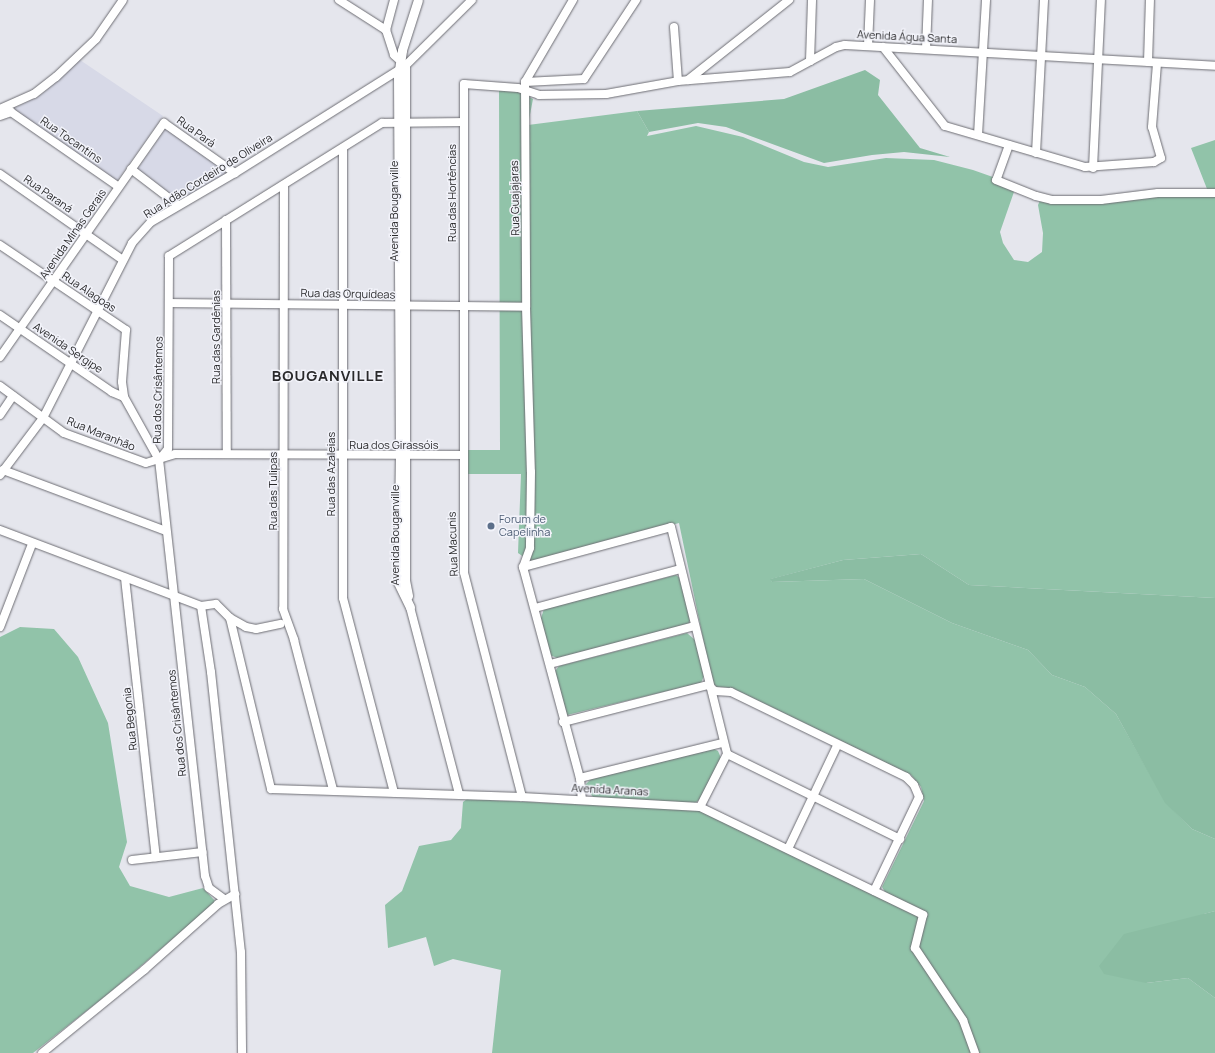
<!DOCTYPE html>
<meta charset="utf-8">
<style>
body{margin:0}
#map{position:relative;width:1215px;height:1053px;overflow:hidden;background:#e5e6ed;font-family:Manrope,sans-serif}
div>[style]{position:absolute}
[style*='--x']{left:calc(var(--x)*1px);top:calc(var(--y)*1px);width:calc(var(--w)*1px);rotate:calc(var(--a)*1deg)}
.built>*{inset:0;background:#d7d9e7}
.green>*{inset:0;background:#91c3a9}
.forest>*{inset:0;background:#8bbda3}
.roads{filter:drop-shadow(0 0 1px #6d6d73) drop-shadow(0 0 1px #6d6d73)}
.minor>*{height:8px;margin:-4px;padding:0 4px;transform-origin:4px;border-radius:4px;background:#fff}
.tertiary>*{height:9px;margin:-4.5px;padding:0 4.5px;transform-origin:4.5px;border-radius:4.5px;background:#fff}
.dots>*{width:11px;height:11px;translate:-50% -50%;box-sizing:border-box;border:2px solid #f2f3fa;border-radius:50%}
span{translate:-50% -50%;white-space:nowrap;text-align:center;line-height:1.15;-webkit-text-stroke:3px #f2f3fa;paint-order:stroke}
.street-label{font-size:11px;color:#29292b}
.service-label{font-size:11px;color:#4e5e75}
.left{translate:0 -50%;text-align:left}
.district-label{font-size:15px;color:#29292b;font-weight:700;letter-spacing:1px}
</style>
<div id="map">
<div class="built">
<i style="clip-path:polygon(80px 60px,163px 116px,117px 181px,13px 109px,42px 94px)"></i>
<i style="clip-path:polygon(166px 128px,228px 172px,180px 201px,136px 171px)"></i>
</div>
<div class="green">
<i style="clip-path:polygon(499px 89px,518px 91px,533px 99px,528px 125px,637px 111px,649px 132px,647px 136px,696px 126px,743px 137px,804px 162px,828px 167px,886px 158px,934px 160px,973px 170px,1007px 182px,1015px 189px,1000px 232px,1003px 243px,1014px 260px,1028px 262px,1042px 252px,1043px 233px,1038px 205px,1042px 196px,1097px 200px,1209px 194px,1191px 148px,1215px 140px,1215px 598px,969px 585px,921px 554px,843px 560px,771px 579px,772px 582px,864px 579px,952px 623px,1028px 650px,1052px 675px,1085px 687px,1116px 714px,1166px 803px,1192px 829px,1215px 839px,1215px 911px,1204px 914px,1146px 983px,1188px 978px,1215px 998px,1215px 1053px,492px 1053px,501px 970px,453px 959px,434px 966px,426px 937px,388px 948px,385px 905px,402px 891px,419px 846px,451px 840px,461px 828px,463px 802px,467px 799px,699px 810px,925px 920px,928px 914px,885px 892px,882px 887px,924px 801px,921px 787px,911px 775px,732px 688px,717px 687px,712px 682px,679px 523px,531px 562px,518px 553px,521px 474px,467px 474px,467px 450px,500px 450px)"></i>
<i style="clip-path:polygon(676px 575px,680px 578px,691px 618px,688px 625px,557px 658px,550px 655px,541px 618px,544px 609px)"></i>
<i style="clip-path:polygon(20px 627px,54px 629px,78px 657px,108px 723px,127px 842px,119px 867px,130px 886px,169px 897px,203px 888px,216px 902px,108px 994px,33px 1053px,0 1053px,0 637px)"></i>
<i style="clip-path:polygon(687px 633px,695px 640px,704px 676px,701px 683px,567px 715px,555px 671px,559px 666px)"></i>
<i style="clip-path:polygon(714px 749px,718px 751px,721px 758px,700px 799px,695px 803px,593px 797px,584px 786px,591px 779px)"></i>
</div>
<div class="forest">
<i style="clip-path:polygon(865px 70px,880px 80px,878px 95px,920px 148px,950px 157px,904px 152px,872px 155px,824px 163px,726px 127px,698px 123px,649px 132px,637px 111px,784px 99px)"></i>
<i style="clip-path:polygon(921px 554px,969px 585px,1215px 598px,1215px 839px,1192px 829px,1165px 803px,1116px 714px,1085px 687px,1052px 675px,1028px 650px,952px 623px,864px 579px,772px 582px,770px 579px,843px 560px)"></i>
<i style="clip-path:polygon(1215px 911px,1215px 998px,1188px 978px,1146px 983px,1104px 974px,1099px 966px,1124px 934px)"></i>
</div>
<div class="roads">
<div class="minor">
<i style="--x:339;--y:0;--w:56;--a:32.6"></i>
<i style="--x:386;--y:30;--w:26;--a:72"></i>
<i style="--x:394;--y:55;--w:12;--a:42"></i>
<i style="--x:573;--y:0;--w:95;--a:120.3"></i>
<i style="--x:525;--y:82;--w:225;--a:89.7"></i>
<i style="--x:526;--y:307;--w:165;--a:88.3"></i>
<i style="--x:531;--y:472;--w:76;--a:90.8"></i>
<i style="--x:530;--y:548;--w:20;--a:110"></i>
<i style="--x:523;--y:567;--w:219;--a:74.9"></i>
<i style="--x:580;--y:778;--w:22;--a:85"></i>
<i style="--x:674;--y:27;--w:54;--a:85.8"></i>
<i style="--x:386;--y:30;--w:31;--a:-75"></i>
<i style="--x:868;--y:46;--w:46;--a:-87.5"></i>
<i style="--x:883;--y:47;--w:100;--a:51.9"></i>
<i style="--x:945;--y:126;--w:146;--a:16.3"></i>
<i style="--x:1085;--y:167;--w:69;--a:-4.1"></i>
<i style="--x:1154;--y:162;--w:8;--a:-30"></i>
<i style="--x:1161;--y:158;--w:32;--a:-106"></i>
<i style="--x:1152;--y:127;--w:64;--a:-85.5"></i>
<i style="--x:926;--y:49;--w:49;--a:-87.7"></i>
<i style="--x:810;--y:61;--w:61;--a:-88.1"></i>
<i style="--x:1148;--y:62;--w:62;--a:-88.2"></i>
<i style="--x:688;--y:80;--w:129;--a:-38.4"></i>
<i style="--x:525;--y:82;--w:59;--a:-2.9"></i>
<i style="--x:584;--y:79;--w:95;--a:-56.6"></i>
<i style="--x:0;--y:109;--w:37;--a:-24"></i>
<i style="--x:34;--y:94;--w:28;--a:-38"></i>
<i style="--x:56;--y:77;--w:55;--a:-43.5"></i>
<i style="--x:96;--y:39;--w:47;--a:-55.3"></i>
<i style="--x:0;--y:116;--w:12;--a:-20"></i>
<i style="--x:11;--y:112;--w:131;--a:34.8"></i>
<i style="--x:978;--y:135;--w:135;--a:-86.6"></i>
<i style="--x:1009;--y:145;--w:37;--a:110"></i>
<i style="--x:996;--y:180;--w:43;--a:21.8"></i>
<i style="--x:1036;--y:196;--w:16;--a:14"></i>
<i style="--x:1052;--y:200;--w:49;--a:0"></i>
<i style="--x:1101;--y:200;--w:57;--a:-7"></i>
<i style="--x:1158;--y:193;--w:57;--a:0"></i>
<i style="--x:343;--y:149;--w:449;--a:90"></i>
<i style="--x:343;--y:598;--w:201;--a:75.3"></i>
<i style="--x:1036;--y:153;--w:153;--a:-87"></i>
<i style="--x:1093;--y:168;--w:168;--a:-87.3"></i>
<i style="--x:131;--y:169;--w:59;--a:37.5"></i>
<i style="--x:0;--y:174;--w:150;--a:35"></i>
<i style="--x:284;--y:185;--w:424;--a:90.1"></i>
<i style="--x:283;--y:609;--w:33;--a:70"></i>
<i style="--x:294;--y:640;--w:155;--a:75.4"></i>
<i style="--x:226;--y:220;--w:233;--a:89.8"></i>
<i style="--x:0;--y:245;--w:152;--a:34"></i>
<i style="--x:126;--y:330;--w:52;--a:94.4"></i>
<i style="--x:122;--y:382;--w:15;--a:82"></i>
<i style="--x:124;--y:397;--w:72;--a:60.9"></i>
<i style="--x:170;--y:303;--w:356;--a:0.6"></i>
<i style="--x:0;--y:315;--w:136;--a:34.5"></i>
<i style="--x:112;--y:392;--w:13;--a:23"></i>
<i style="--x:0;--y:357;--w:286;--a:-55"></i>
<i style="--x:164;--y:123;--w:87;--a:35.2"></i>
<i style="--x:0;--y:386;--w:79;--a:36.3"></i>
<i style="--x:64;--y:433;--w:87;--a:20.1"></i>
<i style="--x:146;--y:463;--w:30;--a:-17"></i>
<i style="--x:175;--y:454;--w:287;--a:0.2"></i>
<i style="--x:0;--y:415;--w:23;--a:-56"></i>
<i style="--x:3;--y:470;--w:174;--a:20.5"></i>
<i style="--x:0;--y:475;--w:71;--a:-53"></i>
<i style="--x:43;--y:418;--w:196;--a:-63"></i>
<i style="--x:132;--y:243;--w:28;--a:-48"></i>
<i style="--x:151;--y:222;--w:97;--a:-30.3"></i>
<i style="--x:235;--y:173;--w:201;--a:-32.2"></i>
<i style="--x:405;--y:66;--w:94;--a:-44.6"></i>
<i style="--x:0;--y:530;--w:215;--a:20.7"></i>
<i style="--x:201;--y:606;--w:15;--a:-8"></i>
<i style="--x:216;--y:604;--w:20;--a:45"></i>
<i style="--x:230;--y:618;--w:18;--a:29"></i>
<i style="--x:246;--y:627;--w:10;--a:11"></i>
<i style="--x:256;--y:629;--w:25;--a:-12"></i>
<i style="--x:523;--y:567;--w:153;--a:-15.1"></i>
<i style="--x:671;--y:527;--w:234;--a:76.1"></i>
<i style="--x:727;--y:754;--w:59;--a:117"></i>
<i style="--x:125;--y:578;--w:281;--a:83.7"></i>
<i style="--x:201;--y:606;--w:67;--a:81.4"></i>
<i style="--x:211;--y:672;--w:282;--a:83.9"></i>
<i style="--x:241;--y:952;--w:101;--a:89.4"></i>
<i style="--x:410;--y:607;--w:193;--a:75.3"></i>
<i style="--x:535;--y:608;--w:151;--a:-15"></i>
<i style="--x:230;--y:618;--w:176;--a:76.5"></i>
<i style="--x:271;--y:789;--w:251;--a:1.8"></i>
<i style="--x:522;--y:797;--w:178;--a:3.2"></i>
<i style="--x:700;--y:807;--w:248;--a:25.8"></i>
<i style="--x:923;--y:915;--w:34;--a:104"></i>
<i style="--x:915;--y:948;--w:87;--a:56.3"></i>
<i style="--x:963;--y:1020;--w:35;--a:70"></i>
<i style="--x:0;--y:627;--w:89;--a:-68.9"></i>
<i style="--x:550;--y:664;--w:150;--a:-14.7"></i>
<i style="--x:563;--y:722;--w:150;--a:-14.3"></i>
<i style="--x:708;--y:685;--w:9;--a:41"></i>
<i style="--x:715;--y:691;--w:16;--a:4"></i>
<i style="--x:731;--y:692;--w:195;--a:25.9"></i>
<i style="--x:906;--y:777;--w:11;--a:45"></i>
<i style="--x:914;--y:785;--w:13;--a:67"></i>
<i style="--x:919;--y:797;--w:104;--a:115.6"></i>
<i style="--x:727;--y:754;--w:193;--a:26.2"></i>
<i style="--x:580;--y:778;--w:147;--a:-13.8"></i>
<i style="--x:522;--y:797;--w:232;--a:-104.5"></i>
<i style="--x:464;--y:572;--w:488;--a:-90"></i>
<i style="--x:464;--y:84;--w:54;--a:4.2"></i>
<i style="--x:518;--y:88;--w:22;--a:18"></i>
<i style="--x:539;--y:95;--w:67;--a:-0.9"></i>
<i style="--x:606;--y:94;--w:73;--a:-10.2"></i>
<i style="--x:678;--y:81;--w:112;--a:-4.6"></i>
<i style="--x:790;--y:72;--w:52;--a:-28.5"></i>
<i style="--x:836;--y:47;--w:9;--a:-13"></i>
<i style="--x:845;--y:45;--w:371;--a:3.2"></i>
<i style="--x:788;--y:849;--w:114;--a:-64.6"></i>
<i style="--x:132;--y:860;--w:71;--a:-6.4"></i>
<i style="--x:224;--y:899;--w:19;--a:-144"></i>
<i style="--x:209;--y:888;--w:13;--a:-108"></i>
<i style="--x:205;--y:876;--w:419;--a:-96.3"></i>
<i style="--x:159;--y:460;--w:14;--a:-51"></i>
<i style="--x:168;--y:449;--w:193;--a:-89.7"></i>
<i style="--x:169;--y:256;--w:251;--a:-32"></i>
<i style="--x:382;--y:123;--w:81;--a:-0.7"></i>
<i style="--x:42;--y:1053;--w:132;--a:-39.1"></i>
<i style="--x:144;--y:970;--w:99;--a:-41.7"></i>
<i style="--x:218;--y:904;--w:20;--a:-30"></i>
</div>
<div class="tertiary">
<i style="--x:405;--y:66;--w:514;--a:90"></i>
<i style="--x:405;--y:580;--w:16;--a:79"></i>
<i style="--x:410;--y:607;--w:28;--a:-116"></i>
<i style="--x:398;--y:582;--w:126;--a:-89.1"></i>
<i style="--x:400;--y:456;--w:380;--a:-90.3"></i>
<i style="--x:398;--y:76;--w:26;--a:-81"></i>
<i style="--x:402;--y:50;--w:52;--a:-72.3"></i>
</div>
</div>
<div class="dots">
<i style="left:491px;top:526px;background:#5c6f8a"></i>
</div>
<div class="street-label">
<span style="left:907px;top:37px;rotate:3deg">Avenida Água Santa</span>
<span style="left:196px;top:132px;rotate:36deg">Rua Pará</span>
<span style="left:71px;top:140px;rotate:35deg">Rua Tocantins</span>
<span style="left:208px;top:176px;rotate:-32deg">Rua Adão Cordeiro de Oliveira</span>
<span style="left:452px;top:193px;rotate:-90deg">Rua das Hortências</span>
<span style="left:48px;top:194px;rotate:35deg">Rua Paraná</span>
<span style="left:515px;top:198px;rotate:-91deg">Rua Guajajaras</span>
<span style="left:394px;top:211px;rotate:-90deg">Avenida Bouganville</span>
<span style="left:73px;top:234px;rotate:-55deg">Avenida Minas Gerais</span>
<span style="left:89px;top:292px;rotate:34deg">Rua Alagoas</span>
<span style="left:348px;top:294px;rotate:1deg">Rua das Orquídeas</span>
<span style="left:216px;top:337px;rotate:-90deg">Rua das Gardênias</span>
<span style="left:68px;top:348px;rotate:34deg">Avenida Sergipe</span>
<span style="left:158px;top:390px;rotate:-89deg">Rua dos Crisântemos</span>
<span style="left:101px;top:434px;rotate:22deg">Rua Maranhão</span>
<span style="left:394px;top:445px">Rua dos Girassóis</span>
<span style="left:331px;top:474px;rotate:-90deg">Rua das Azaleias</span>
<span style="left:273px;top:491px;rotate:-90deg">Rua das Tulipas</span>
<span style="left:395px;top:535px;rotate:-90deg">Avenida Bouganville</span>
<span style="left:453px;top:544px;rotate:-92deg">Rua Macunis</span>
<span style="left:130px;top:719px;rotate:-96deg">Rua Begonia</span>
<span style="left:177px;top:723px;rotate:-96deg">Rua dos Crisântemos</span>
<span style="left:610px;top:790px;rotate:3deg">Avenida Aranas</span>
</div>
<div class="service-label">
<span class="left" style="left:499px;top:526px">Forum de<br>Capelinha</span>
</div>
<div class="district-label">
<span style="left:328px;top:376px">BOUGANVILLE</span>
</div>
</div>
